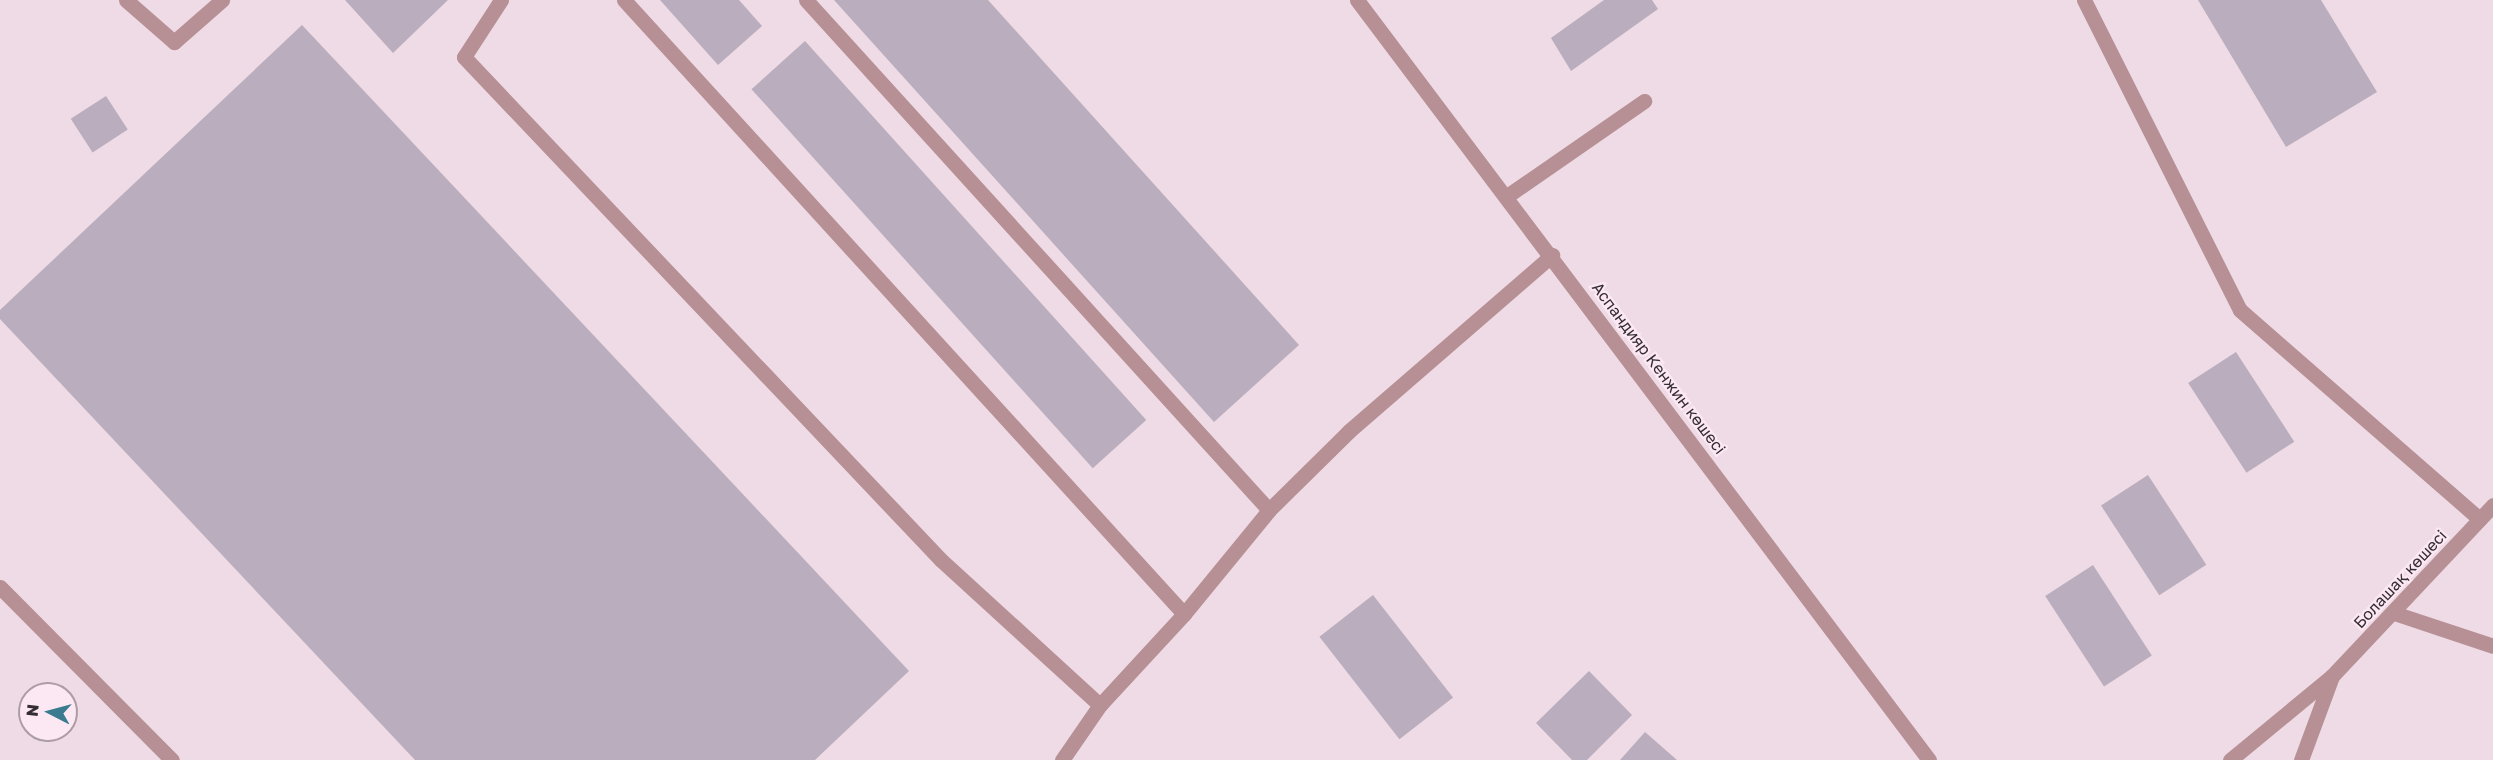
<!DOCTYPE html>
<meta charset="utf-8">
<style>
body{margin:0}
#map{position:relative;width:2493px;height:760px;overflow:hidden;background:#efdbe5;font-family:"Golos Text",sans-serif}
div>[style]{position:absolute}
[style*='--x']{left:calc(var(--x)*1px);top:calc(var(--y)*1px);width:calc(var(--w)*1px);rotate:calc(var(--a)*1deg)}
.building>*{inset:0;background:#baadbd;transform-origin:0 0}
.lane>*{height:15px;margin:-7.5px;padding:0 7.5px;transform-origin:7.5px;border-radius:7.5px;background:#b69095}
.street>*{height:15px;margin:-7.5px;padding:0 7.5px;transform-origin:7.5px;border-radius:7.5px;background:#b69095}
span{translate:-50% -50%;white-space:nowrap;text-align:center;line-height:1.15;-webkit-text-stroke:4.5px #fce8f3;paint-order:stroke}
.street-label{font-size:16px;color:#342d31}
.north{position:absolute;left:18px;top:682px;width:60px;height:60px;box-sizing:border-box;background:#fce8f3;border:2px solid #ac9da5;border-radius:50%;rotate:276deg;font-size:16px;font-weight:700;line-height:24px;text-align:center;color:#342d31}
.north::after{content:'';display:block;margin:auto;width:21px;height:27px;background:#3b7b8f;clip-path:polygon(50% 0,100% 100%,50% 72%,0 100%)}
</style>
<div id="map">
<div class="building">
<i style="clip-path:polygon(345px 0,448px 0,393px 53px)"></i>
<i style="clip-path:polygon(660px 0,739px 0,762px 26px,718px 65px)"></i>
<i style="clip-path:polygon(834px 0,988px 0,1299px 345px,1214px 422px)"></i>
<i style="clip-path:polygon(1604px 0,1652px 0,1658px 9px,1571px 71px,1551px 38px)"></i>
<i style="clip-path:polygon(2198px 0,2321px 0,2377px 92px,2286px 147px)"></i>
<i style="clip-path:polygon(302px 25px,909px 671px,815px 760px,415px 760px,0 319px,0 310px)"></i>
<i style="left:805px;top:41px;width:510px;height:72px;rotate:48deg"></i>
<i style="left:106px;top:96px;width:40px;height:42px;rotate:57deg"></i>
<i style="left:2236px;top:352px;width:107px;height:57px;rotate:57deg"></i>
<i style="left:2148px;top:475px;width:107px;height:56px;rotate:57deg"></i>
<i style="left:2093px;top:565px;width:108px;height:57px;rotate:57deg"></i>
<i style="left:1373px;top:595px;width:130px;height:68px;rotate:52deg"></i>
<i style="clip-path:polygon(1589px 671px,1632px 715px,1587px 760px,1572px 760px,1536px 723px)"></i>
<i style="clip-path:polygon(1645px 732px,1677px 760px,1620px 760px)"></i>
</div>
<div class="lane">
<i style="--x:126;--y:0;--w:64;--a:41.2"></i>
<i style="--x:174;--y:42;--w:64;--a:-41.2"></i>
<i style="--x:501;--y:0;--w:68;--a:123"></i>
<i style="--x:464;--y:57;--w:693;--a:46.52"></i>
<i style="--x:941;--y:560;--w:215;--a:42.4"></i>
<i style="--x:1100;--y:705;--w:124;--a:-47.3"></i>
<i style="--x:1184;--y:614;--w:134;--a:-50.7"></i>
<i style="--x:1269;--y:510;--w:112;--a:-44.6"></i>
<i style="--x:1349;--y:431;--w:269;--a:-40.9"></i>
<i style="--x:624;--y:0;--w:831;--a:47.63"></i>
<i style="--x:806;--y:0;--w:689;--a:47.77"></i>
<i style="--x:2084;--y:0;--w:347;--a:63.3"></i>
<i style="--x:2240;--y:310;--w:318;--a:41.1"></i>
<i style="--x:1507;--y:196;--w:167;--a:-34.7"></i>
<i style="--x:0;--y:587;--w:244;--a:45.2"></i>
<i style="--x:1062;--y:760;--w:67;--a:-55.4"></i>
</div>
<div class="street">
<i style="--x:1357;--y:0;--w:951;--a:53.03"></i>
<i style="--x:2394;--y:613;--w:104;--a:18.4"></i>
<i style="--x:2230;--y:760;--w:132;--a:-39.5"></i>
<i style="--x:2332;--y:676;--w:235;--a:-46.7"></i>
<i style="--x:2301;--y:760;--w:90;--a:-69.7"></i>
</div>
<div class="street-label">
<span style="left:1659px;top:368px;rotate:53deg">Аспандияр Кенжин көшесі</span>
<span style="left:2400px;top:579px;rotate:-47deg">Болашақ көшесі</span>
</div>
<div class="north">N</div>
</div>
